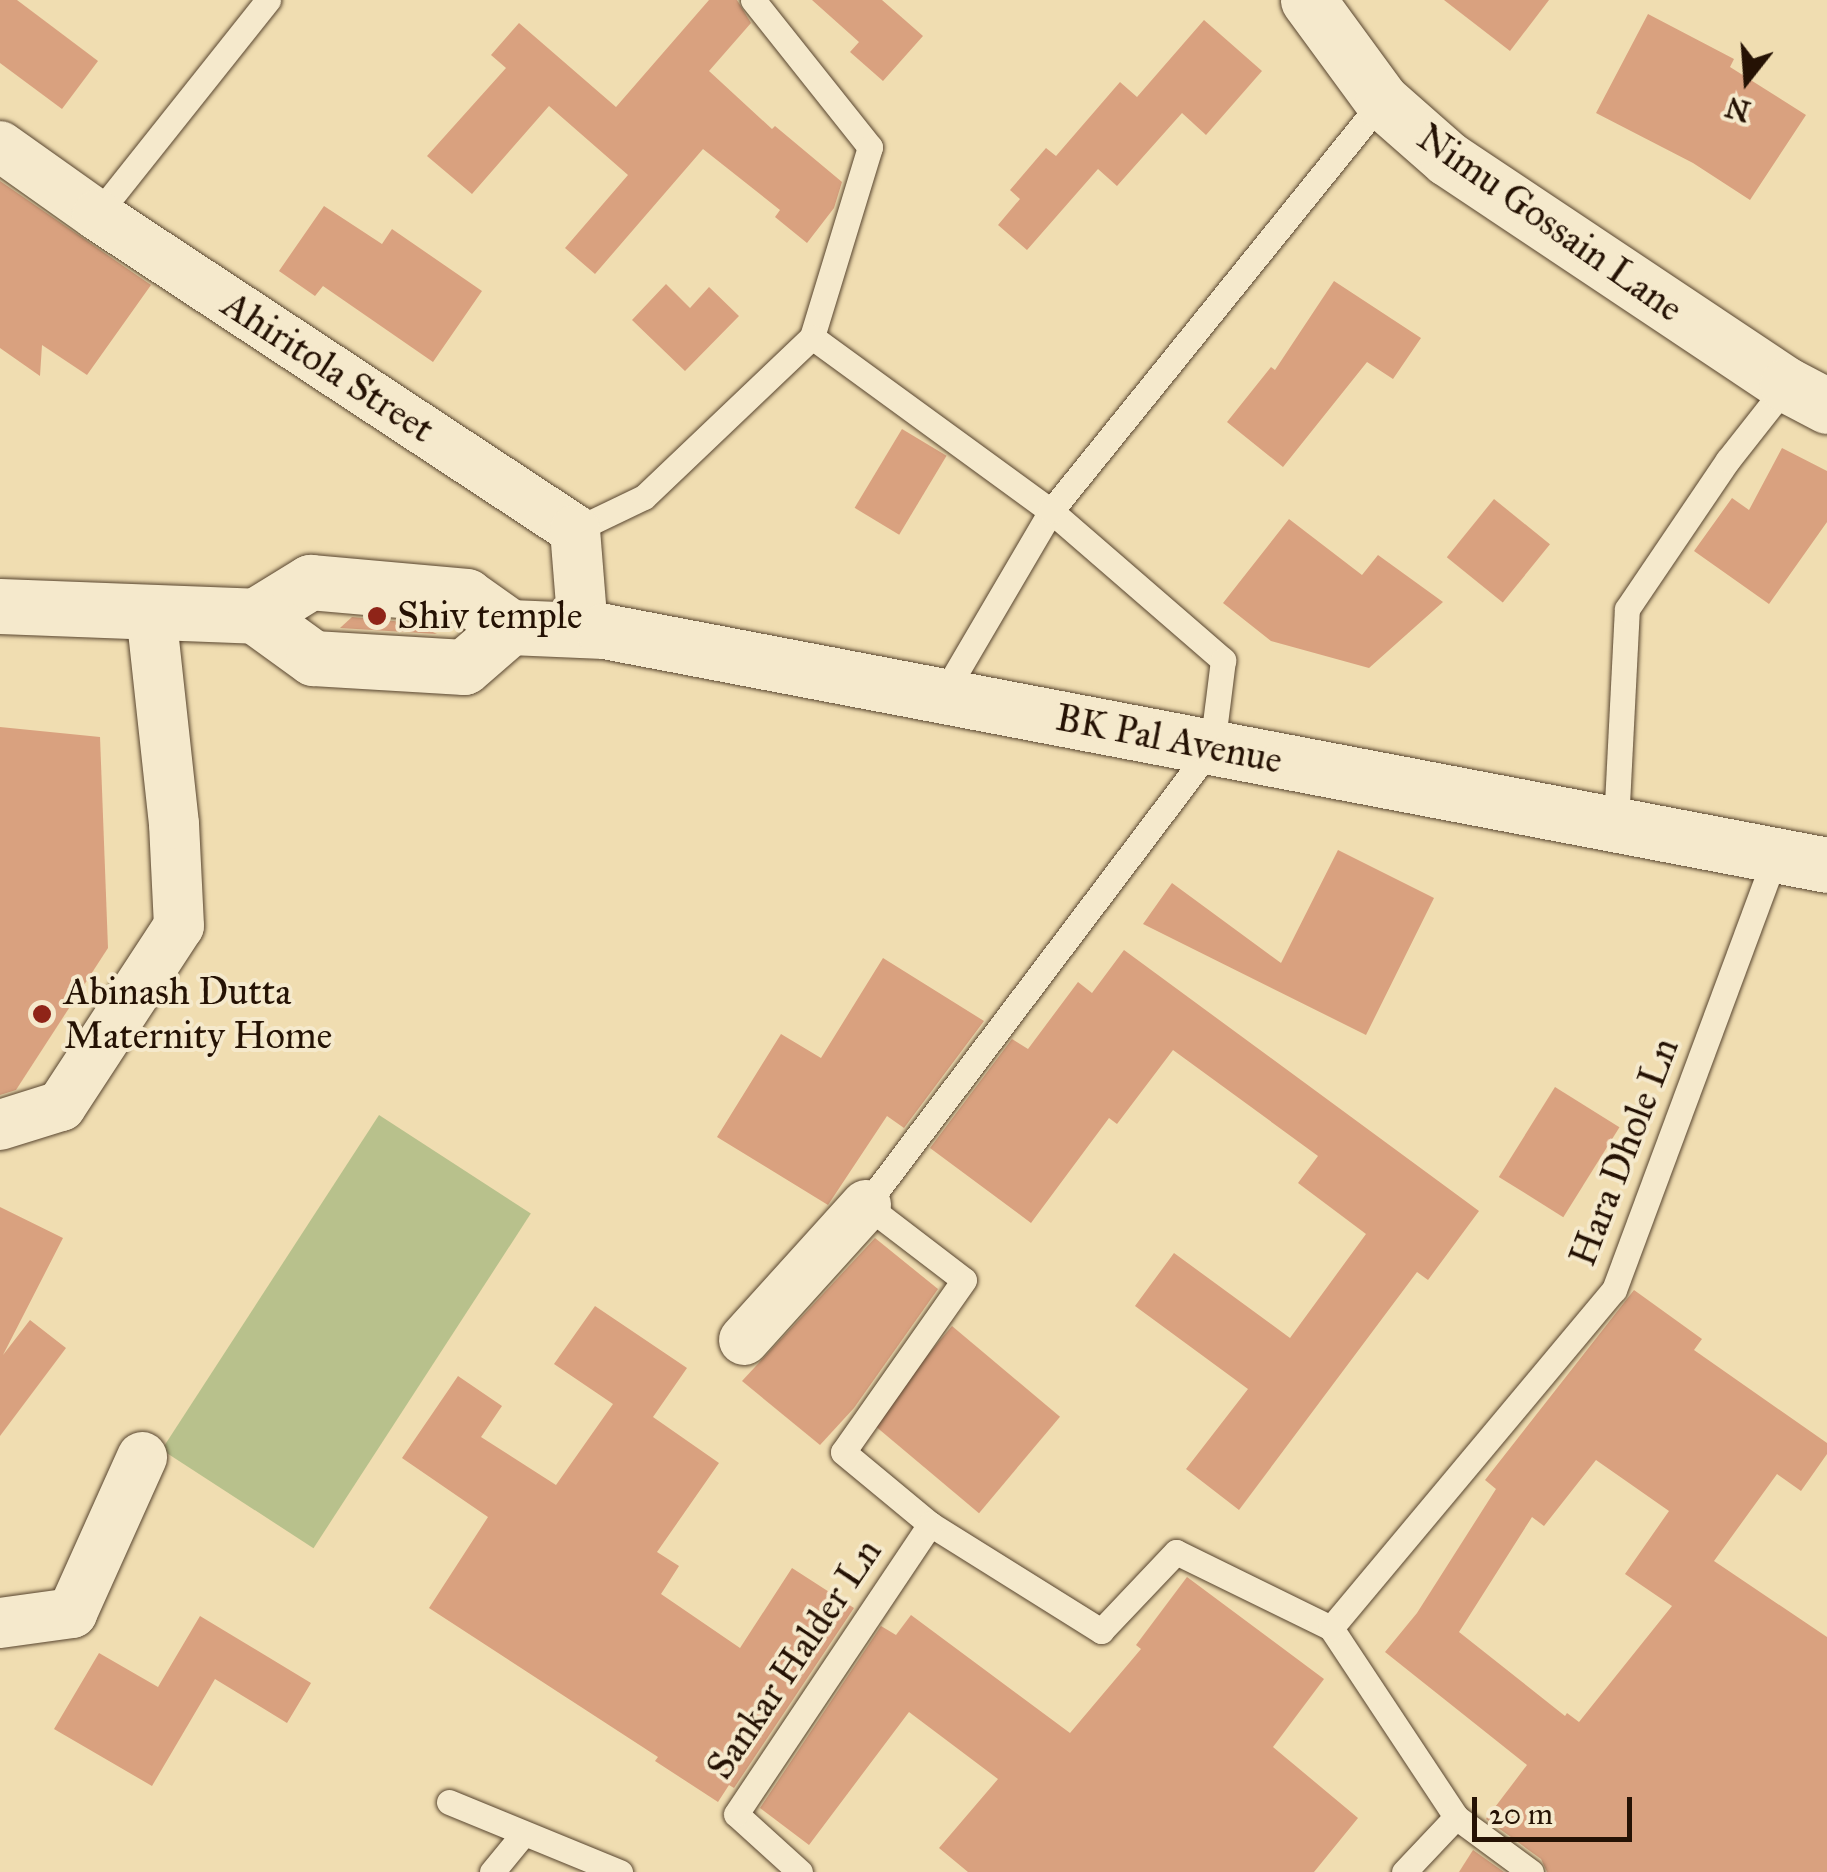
<!DOCTYPE html>
<style>
body{margin:0}
#map{position:relative;width:1827px;height:1872px;overflow:hidden;background:#f0ddb1;font-family:"IM FELL Great Primer",serif}
div>[style]{position:absolute}
[style*='--x']{left:calc(var(--x)*1px);top:calc(var(--y)*1px);width:calc(var(--w)*1px);rotate:calc(var(--a)*1deg)}
.green>*{inset:0;background:#b8c18c;transform-origin:0 0}
.building>*{inset:0;background:#d9a17f;transform-origin:0 0}
.roads{filter:drop-shadow(0 0 2px #58452f) drop-shadow(0 0 2px #58452f)}
.lane>*{height:25px;margin:-12.5px;padding:0 12.5px;transform-origin:12.5px;border-radius:12.5px;background:#f5e9cc}
.street>*{height:50px;margin:-25px;padding:0 25px;transform-origin:25px;border-radius:25px;background:#f5e9cc}
.secondary>*{height:55px;margin:-27.5px;padding:0 27.5px;transform-origin:27.5px;border-radius:27.5px;background:#f5e9cc}
.dots>*{width:28px;height:28px;translate:-50% -50%;box-sizing:border-box;border:5px solid #f5e9cc;border-radius:50%}
span{translate:-50% -50%;white-space:nowrap;text-align:center;line-height:1.15;-webkit-text-stroke:8px #f5e9cc;paint-order:stroke}
.street-label{font-size:38px;color:#251204}
.poi-label{font-size:38px;color:#251204}
.left{translate:0 -50%;text-align:left}
.north{position:absolute;left:1697px;top:30px;width:100px;height:100px;-webkit-text-stroke:8px #f5e9cc;paint-order:stroke;rotate:197deg;font-size:28px;font-weight:700;line-height:40px;text-align:center;color:#251204}
.north::after{content:'';display:block;margin:auto;width:35px;height:45px;background:#251204;clip-path:polygon(50% 0,100% 100%,50% 72%,0 100%)}
.scale{position:absolute;left:1472px;top:1797px;width:160px;height:45px;box-sizing:border-box;border:5px solid #251204;border-top:0;padding-left:12px;font-size:30px;line-height:35px;white-space:nowrap;color:#251204;-webkit-text-stroke:8px #f5e9cc;paint-order:stroke}
</style>
<div id="map">
<div class="green">
<i style="left:379px;top:1115px;width:181px;height:399px;rotate:33deg"></i>
</div>
<div class="building">
<i style="clip-path:polygon(0 0,17px 0,98px 61px,62px 109px,0 63px)"></i>
<i style="clip-path:polygon(709px 0,737px 0,751px 23px,709px 71px,772px 129px,775px 126px,842px 182px,834px 208px,807px 243px,775px 217px,780px 210px,703px 149px,595px 274px,565px 248px,628px 175px,549px 106px,472px 194px,427px 156px,506px 68px,491px 55px,519px 23px,616px 107px)"></i>
<i style="clip-path:polygon(812px 0,882px 0,923px 36px,883px 81px,850px 52px,859px 42px)"></i>
<i style="clip-path:polygon(1444px 0,1549px 0,1510px 51px)"></i>
<i style="clip-path:polygon(1648px 14px,1734px 59px,1730px 67px,1806px 115px,1750px 200px,1693px 163px,1596px 113px)"></i>
<i style="clip-path:polygon(1204px 20px,1262px 71px,1206px 135px,1182px 113px,1117px 186px,1098px 169px,1027px 250px,998px 225px,1020px 199px,1010px 190px,1046px 148px,1056px 156px,1120px 82px,1137px 97px)"></i>
<i style="clip-path:polygon(0 181px,151px 285px,87px 375px,42px 345px,40px 376px,0 348px)"></i>
<i style="clip-path:polygon(324px 206px,382px 244px,392px 229px,482px 291px,433px 362px,323px 286px,315px 296px,279px 271px)"></i>
<i style="clip-path:polygon(1334px 281px,1421px 338px,1393px 379px,1367px 362px,1283px 467px,1227px 422px,1271px 367px,1275px 370px)"></i>
<i style="clip-path:polygon(666px 284px,690px 308px,709px 287px,739px 316px,685px 371px,632px 320px)"></i>
<i style="left:902px;top:429px;width:52px;height:92px;rotate:31deg"></i>
<i style="clip-path:polygon(1782px 448px,1827px 471px,1827px 522px,1769px 604px,1694px 551px,1732px 498px,1749px 510px)"></i>
<i style="left:1494px;top:499px;width:72px;height:75px;rotate:39deg"></i>
<i style="clip-path:polygon(1289px 519px,1362px 575px,1378px 555px,1443px 602px,1369px 668px,1271px 641px,1223px 603px)"></i>
<i style="clip-path:polygon(352px 617px,414px 623px,437px 634px,340px 628px)"></i>
<i style="clip-path:polygon(0 727px,100px 737px,108px 948px,16px 1090px,0 1095px)"></i>
<i style="clip-path:polygon(1338px 850px,1434px 898px,1366px 1035px,1143px 924px,1172px 883px,1281px 963px)"></i>
<i style="clip-path:polygon(1124px 950px,1479px 1211px,1428px 1280px,1417px 1272px,1239px 1510px,1186px 1469px,1248px 1389px,1135px 1306px,1174px 1253px,1290px 1338px,1366px 1234px,1298px 1183px,1318px 1156px,1173px 1050px,1117px 1124px,1109px 1118px,1031px 1223px,930px 1148px,1012px 1039px,1028px 1049px,1078px 982px,1092px 993px)"></i>
<i style="clip-path:polygon(883px 958px,984px 1021px,904px 1128px,887px 1116px,828px 1205px,717px 1137px,781px 1034px,821px 1058px)"></i>
<i style="left:1555px;top:1087px;width:76px;height:106px;rotate:32deg"></i>
<i style="clip-path:polygon(0 1207px,63px 1238px,3px 1355px,30px 1320px,66px 1348px,0 1436px)"></i>
<i style="clip-path:polygon(875px 1238px,938px 1289px,854px 1408px,820px 1445px,742px 1381px)"></i>
<i style="clip-path:polygon(evenodd,1634px 1290px,1702px 1339px,1694px 1350px,1827px 1443px,1827px 1454px,1801px 1491px,1777px 1474px,1714px 1561px,1827px 1637px,1827px 1872px,1547px 1872px,1541px 1859px,1486px 1819px,1527px 1765px,1385px 1652px,1417px 1613px,1496px 1489px,1485px 1480px,1634px 1290px,1596px 1460px,1669px 1511px,1625px 1574px,1672px 1606px,1579px 1722px,1567px 1713px,1565px 1716px,1459px 1632px,1532px 1517px,1544px 1526px,1596px 1460px)"></i>
<i style="clip-path:polygon(595px 1306px,687px 1368px,653px 1417px,719px 1463px,657px 1552px,679px 1566px,661px 1594px,740px 1648px,792px 1568px,854px 1608px,734px 1788px,729px 1785px,718px 1802px,655px 1761px,658px 1757px,429px 1608px,488px 1517px,402px 1458px,458px 1376px,502px 1406px,481px 1437px,556px 1485px,613px 1404px,554px 1364px)"></i>
<i style="left:952px;top:1326px;width:141px;height:126px;rotate:40deg"></i>
<i style="clip-path:polygon(1187px 1577px,1324px 1679px,1273px 1747px,1358px 1818px,1314px 1872px,968px 1872px,939px 1848px,998px 1779px,909px 1712px,809px 1845px,760px 1808px,881px 1626px,896px 1635px,911px 1615px,1070px 1733px,1141px 1649px,1136px 1645px)"></i>
<i style="clip-path:polygon(200px 1616px,311px 1683px,287px 1723px,215px 1679px,152px 1786px,54px 1729px,99px 1653px,158px 1687px)"></i>
<i style="clip-path:polygon(1473px 1850px,1504px 1872px,1459px 1872px)"></i>
</div>
<div class="roads">
<div class="lane">
<i style="--x:753;--y:0;--w:188;--a:51.5"></i>
<i style="--x:870;--y:147;--w:199;--a:107"></i>
<i style="--x:97;--y:215;--w:275;--a:-51.5"></i>
<i style="--x:575;--y:530;--w:76;--a:-25.6"></i>
<i style="--x:644;--y:497;--w:232;--a:-43.6"></i>
<i style="--x:812;--y:337;--w:296;--a:36.1"></i>
<i style="--x:1051;--y:511;--w:228;--a:40.9"></i>
<i style="--x:1223;--y:660;--w:88;--a:97.2"></i>
<i style="--x:1212;--y:747;--w:574;--a:127.07"></i>
<i style="--x:866;--y:1205;--w:123;--a:37.4"></i>
<i style="--x:964;--y:1280;--w:210;--a:125.1"></i>
<i style="--x:843;--y:1452;--w:113;--a:39.6"></i>
<i style="--x:930;--y:1524;--w:202;--a:32"></i>
<i style="--x:1101;--y:1631;--w:109;--a:-46.5"></i>
<i style="--x:1176;--y:1552;--w:173;--a:26.1"></i>
<i style="--x:1331;--y:1628;--w:227;--a:56.5"></i>
<i style="--x:1456;--y:1817;--w:93;--a:36.3"></i>
<i style="--x:943;--y:695;--w:213;--a:-59.6"></i>
<i style="--x:1051;--y:511;--w:527;--a:-51.09"></i>
<i style="--x:1616;--y:824;--w:215;--a:-87.1"></i>
<i style="--x:1627;--y:609;--w:180;--a:-55.9"></i>
<i style="--x:1728;--y:460;--w:95;--a:-51.8"></i>
<i style="--x:1331;--y:1628;--w:441;--a:-50.1"></i>
<i style="--x:1614;--y:1290;--w:464;--a:-69.6"></i>
<i style="--x:449;--y:1802;--w:185;--a:22.3"></i>
<i style="--x:492;--y:1872;--w:50;--a:-50.6"></i>
<i style="--x:800;--y:1872;--w:86;--a:-137.8"></i>
<i style="--x:736;--y:1814;--w:349;--a:-56.2"></i>
<i style="--x:1404;--y:1872;--w:76;--a:-46.6"></i>
</div>
<div class="street">
<i style="--x:0;--y:146;--w:119;--a:35.4"></i>
<i style="--x:97;--y:215;--w:572;--a:33.38"></i>
<i style="--x:575;--y:530;--w:100;--a:85.4"></i>
<i style="--x:0;--y:1125;--w:64;--a:-17.3"></i>
<i style="--x:61;--y:1106;--w:215;--a:-56.8"></i>
<i style="--x:179;--y:926;--w:102;--a:-92.8"></i>
<i style="--x:174;--y:824;--w:213;--a:-96.2"></i>
<i style="--x:744;--y:1340;--w:182;--a:-47.9"></i>
<i style="--x:0;--y:1623;--w:73;--a:-7.9"></i>
<i style="--x:72;--y:1613;--w:171;--a:-65.8"></i>
</div>
<div class="secondary">
<i style="--x:1308;--y:0;--w:125;--a:53.8"></i>
<i style="--x:1382;--y:101;--w:88;--a:41.3"></i>
<i style="--x:1448;--y:159;--w:407;--a:33.7"></i>
<i style="--x:1787;--y:385;--w:45;--a:27.7"></i>
<i style="--x:0;--y:606;--w:255;--a:2.2"></i>
<i style="--x:255;--y:616;--w:65;--a:-31.7"></i>
<i style="--x:310;--y:582;--w:157;--a:5.1"></i>
<i style="--x:466;--y:596;--w:54;--a:35.2"></i>
<i style="--x:510;--y:627;--w:94;--a:2.4"></i>
<i style="--x:604;--y:631;--w:1245;--a:10.83"></i>
<i style="--x:255;--y:616;--w:72;--a:35.9"></i>
<i style="--x:313;--y:658;--w:151;--a:3.4"></i>
<i style="--x:464;--y:667;--w:61;--a:-41"></i>
</div>
</div>
<div class="dots">
<i style="left:377px;top:616px;background:#8f2418"></i>
<i style="left:42px;top:1014px;background:#8f2418"></i>
</div>
<div class="street-label">
<span style="left:1550px;top:223px;rotate:35deg">Nimu Gossain Lane</span>
<span style="left:328px;top:367px;rotate:33deg">Ahiritola Street</span>
<span style="left:1169px;top:739px;rotate:11deg">BK Pal Avenue</span>
<span style="left:1624px;top:1152px;rotate:-69deg">Hara Dhole Ln</span>
<span style="left:794px;top:1659px;rotate:-56deg">Sankar Halder Ln</span>
</div>
<div class="poi-label">
<span class="left" style="left:397px;top:616px">Shiv temple</span>
<span class="left" style="left:64px;top:1014px">Abinash Dutta<br>Maternity Home</span>
</div>
<div class="north">N</div>
<div class="scale">20 m</div>
</div>
